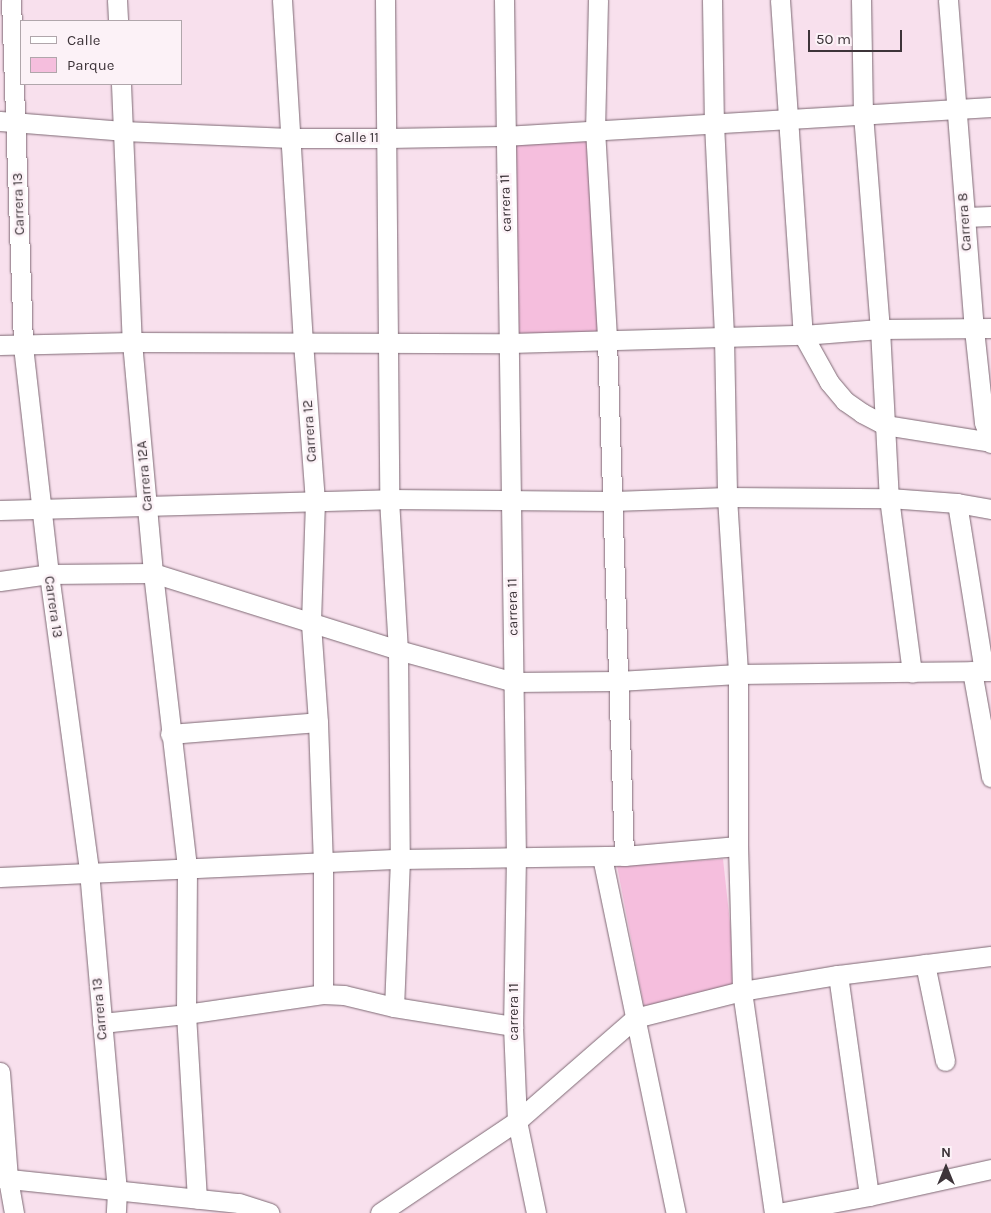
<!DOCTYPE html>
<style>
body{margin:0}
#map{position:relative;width:991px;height:1213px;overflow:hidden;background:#f8e0ed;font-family:Karla,sans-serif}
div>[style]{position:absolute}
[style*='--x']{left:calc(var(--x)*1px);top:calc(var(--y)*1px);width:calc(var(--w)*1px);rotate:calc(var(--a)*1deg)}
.green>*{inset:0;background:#f5bedd;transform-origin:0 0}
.roads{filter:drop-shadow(0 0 1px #7e6974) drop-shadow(0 0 1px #7e6974)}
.minor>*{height:19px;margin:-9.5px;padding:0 9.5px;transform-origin:9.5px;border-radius:9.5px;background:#fff}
span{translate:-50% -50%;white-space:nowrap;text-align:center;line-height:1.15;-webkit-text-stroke:5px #fcf2f7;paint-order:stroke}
.street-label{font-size:14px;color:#3d3439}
.legend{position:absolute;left:20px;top:20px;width:162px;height:65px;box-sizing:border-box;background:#fcf2f7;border:1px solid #b0a6ab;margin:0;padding:6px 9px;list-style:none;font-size:15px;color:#3d3439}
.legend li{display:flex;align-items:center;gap:10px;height:25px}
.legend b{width:25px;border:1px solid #b0a6ab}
.north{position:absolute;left:921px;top:1143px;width:50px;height:50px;-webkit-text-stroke:4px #fcf2f7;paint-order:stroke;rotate:0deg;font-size:14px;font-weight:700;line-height:20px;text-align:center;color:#3d3439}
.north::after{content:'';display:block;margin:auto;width:18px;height:22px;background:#3d3439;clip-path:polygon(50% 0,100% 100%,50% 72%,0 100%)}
.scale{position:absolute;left:808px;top:30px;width:94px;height:22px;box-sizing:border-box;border:2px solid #3d3439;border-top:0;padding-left:6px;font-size:15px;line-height:18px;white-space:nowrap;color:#3d3439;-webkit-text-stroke:4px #fcf2f7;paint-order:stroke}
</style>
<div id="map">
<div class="green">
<i style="left:593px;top:133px;width:204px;height:85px;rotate:87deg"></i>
<i style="clip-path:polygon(723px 859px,737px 986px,644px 1006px,617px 866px)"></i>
</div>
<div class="roads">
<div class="minor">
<i style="--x:11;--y:0;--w:346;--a:88"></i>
<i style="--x:23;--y:346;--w:229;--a:83.5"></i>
<i style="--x:49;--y:574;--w:300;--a:82.3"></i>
<i style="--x:89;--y:871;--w:321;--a:85"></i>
<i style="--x:117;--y:1191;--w:22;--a:93"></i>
<i style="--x:117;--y:0;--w:21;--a:87"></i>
<i style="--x:282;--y:0;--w:343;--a:86.5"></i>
<i style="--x:303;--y:342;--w:159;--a:85.7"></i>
<i style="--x:315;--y:501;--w:123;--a:91.9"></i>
<i style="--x:311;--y:624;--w:98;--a:85.9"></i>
<i style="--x:318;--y:722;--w:140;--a:88"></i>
<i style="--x:323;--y:862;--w:132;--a:90"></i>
<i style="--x:385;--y:0;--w:499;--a:89.5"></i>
<i style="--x:389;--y:499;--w:151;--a:86.6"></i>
<i style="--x:398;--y:650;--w:209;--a:89.5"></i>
<i style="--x:400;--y:859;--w:148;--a:92.3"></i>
<i style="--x:504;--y:0;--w:856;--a:89.2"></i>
<i style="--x:516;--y:856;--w:170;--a:91"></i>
<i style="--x:513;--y:1026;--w:95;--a:87.6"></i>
<i style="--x:517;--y:1121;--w:94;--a:78.3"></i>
<i style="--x:598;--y:0;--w:129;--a:91.3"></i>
<i style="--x:595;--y:129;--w:211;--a:86.7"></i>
<i style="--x:607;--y:340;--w:516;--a:88.11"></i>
<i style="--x:712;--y:0;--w:123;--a:89.1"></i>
<i style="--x:714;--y:123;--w:214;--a:87.3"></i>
<i style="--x:724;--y:337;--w:160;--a:88.9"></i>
<i style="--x:727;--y:497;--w:177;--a:86.4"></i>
<i style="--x:738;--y:674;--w:172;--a:90"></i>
<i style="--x:738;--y:846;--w:145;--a:88.4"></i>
<i style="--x:742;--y:991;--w:224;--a:81.8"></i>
<i style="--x:780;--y:0;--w:336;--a:86.1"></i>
<i style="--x:803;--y:335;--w:54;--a:61"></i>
<i style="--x:829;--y:382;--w:25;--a:50"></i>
<i style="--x:845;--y:401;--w:21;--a:35"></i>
<i style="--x:862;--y:413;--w:26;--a:28"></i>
<i style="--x:885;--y:425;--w:107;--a:9.1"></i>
<i style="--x:861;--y:0;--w:114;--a:89"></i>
<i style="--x:863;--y:114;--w:216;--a:85.5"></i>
<i style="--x:880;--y:329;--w:169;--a:87"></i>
<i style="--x:889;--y:498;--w:176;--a:82.5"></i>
<i style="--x:948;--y:0;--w:330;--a:85.5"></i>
<i style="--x:974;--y:329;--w:94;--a:83.9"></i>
<i style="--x:984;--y:422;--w:22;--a:72"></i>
<i style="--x:121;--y:84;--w:258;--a:87.6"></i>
<i style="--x:132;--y:342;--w:232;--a:84.8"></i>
<i style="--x:153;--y:573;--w:297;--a:83.4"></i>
<i style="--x:187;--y:868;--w:146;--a:90.4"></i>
<i style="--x:186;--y:1014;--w:185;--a:86.6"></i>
<i style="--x:0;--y:121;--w:123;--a:4.6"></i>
<i style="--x:123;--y:131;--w:167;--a:2.4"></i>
<i style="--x:290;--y:138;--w:98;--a:0"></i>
<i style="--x:388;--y:138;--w:116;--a:-1"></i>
<i style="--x:504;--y:136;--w:488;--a:-3.4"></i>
<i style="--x:965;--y:217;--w:26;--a:-2"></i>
<i style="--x:0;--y:345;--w:132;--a:-1.3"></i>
<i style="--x:132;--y:342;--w:378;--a:0.2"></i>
<i style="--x:510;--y:343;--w:293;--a:-1.6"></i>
<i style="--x:803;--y:335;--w:77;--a:-4.5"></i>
<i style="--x:880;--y:329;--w:111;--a:-0.5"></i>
<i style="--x:957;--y:503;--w:170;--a:80.9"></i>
<i style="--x:0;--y:510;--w:389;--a:-1.6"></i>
<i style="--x:389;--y:499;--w:224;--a:0.5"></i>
<i style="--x:613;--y:501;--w:114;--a:-2"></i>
<i style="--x:727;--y:497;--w:162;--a:0.4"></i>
<i style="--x:889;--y:498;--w:68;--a:4.2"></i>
<i style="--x:957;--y:503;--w:35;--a:10"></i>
<i style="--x:0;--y:581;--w:49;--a:-8.1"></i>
<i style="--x:49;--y:574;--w:104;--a:-0.6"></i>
<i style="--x:153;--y:573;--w:257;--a:17.4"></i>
<i style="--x:398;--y:650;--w:120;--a:15.4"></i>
<i style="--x:514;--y:682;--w:104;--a:-0.6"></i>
<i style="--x:618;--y:681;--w:120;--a:-3.3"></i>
<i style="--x:738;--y:674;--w:253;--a:-0.7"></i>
<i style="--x:972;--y:671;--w:108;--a:79.8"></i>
<i style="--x:170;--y:734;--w:148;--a:-4.6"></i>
<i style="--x:602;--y:857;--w:364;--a:78.3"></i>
<i style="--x:0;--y:877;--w:400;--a:-2.6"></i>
<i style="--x:400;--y:859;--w:224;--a:-0.8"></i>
<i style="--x:624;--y:856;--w:114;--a:-5"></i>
<i style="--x:925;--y:964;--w:99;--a:78.3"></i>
<i style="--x:838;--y:975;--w:223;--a:82"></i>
<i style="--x:102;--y:1023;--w:84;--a:-6.1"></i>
<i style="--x:186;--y:1014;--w:138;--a:-8.3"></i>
<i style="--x:323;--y:994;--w:21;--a:3"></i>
<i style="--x:344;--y:995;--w:51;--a:13.5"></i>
<i style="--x:394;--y:1007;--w:121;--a:9.1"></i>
<i style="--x:0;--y:1072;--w:107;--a:85.7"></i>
<i style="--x:8;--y:1179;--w:35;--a:80"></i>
<i style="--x:0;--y:1178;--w:240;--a:6"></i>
<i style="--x:239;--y:1203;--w:32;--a:18"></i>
<i style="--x:380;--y:1213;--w:165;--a:-33.9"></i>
<i style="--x:517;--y:1121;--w:157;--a:-41.1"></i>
<i style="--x:635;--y:1018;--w:110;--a:-14.2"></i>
<i style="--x:742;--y:991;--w:97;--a:-9.5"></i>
<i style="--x:838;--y:975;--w:154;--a:-7.1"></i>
<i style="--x:778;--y:1213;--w:93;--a:-10.6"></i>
<i style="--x:869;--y:1196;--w:125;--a:-12.5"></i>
</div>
</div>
<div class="street-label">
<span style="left:357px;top:138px">Calle 11</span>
<span style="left:506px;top:203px;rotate:-92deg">carrera 11</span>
<span style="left:19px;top:204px;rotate:-92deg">Carrera 13</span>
<span style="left:965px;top:222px;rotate:-94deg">Carrera 8</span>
<span style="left:310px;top:431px;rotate:-94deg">Carrera 12</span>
<span style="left:145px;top:476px;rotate:-95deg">Carrera 12A</span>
<span style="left:53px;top:607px;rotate:82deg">Carrera 13</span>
<span style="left:513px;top:607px;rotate:-91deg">carrera 11</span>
<span style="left:100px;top:1009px;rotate:-95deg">Carrera 13</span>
<span style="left:514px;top:1012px;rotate:-90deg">carrera 11</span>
</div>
<ul class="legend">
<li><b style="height:6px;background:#fff"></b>Calle</li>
<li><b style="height:14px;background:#f5bedd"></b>Parque</li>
</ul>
<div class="north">N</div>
<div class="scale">50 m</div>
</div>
